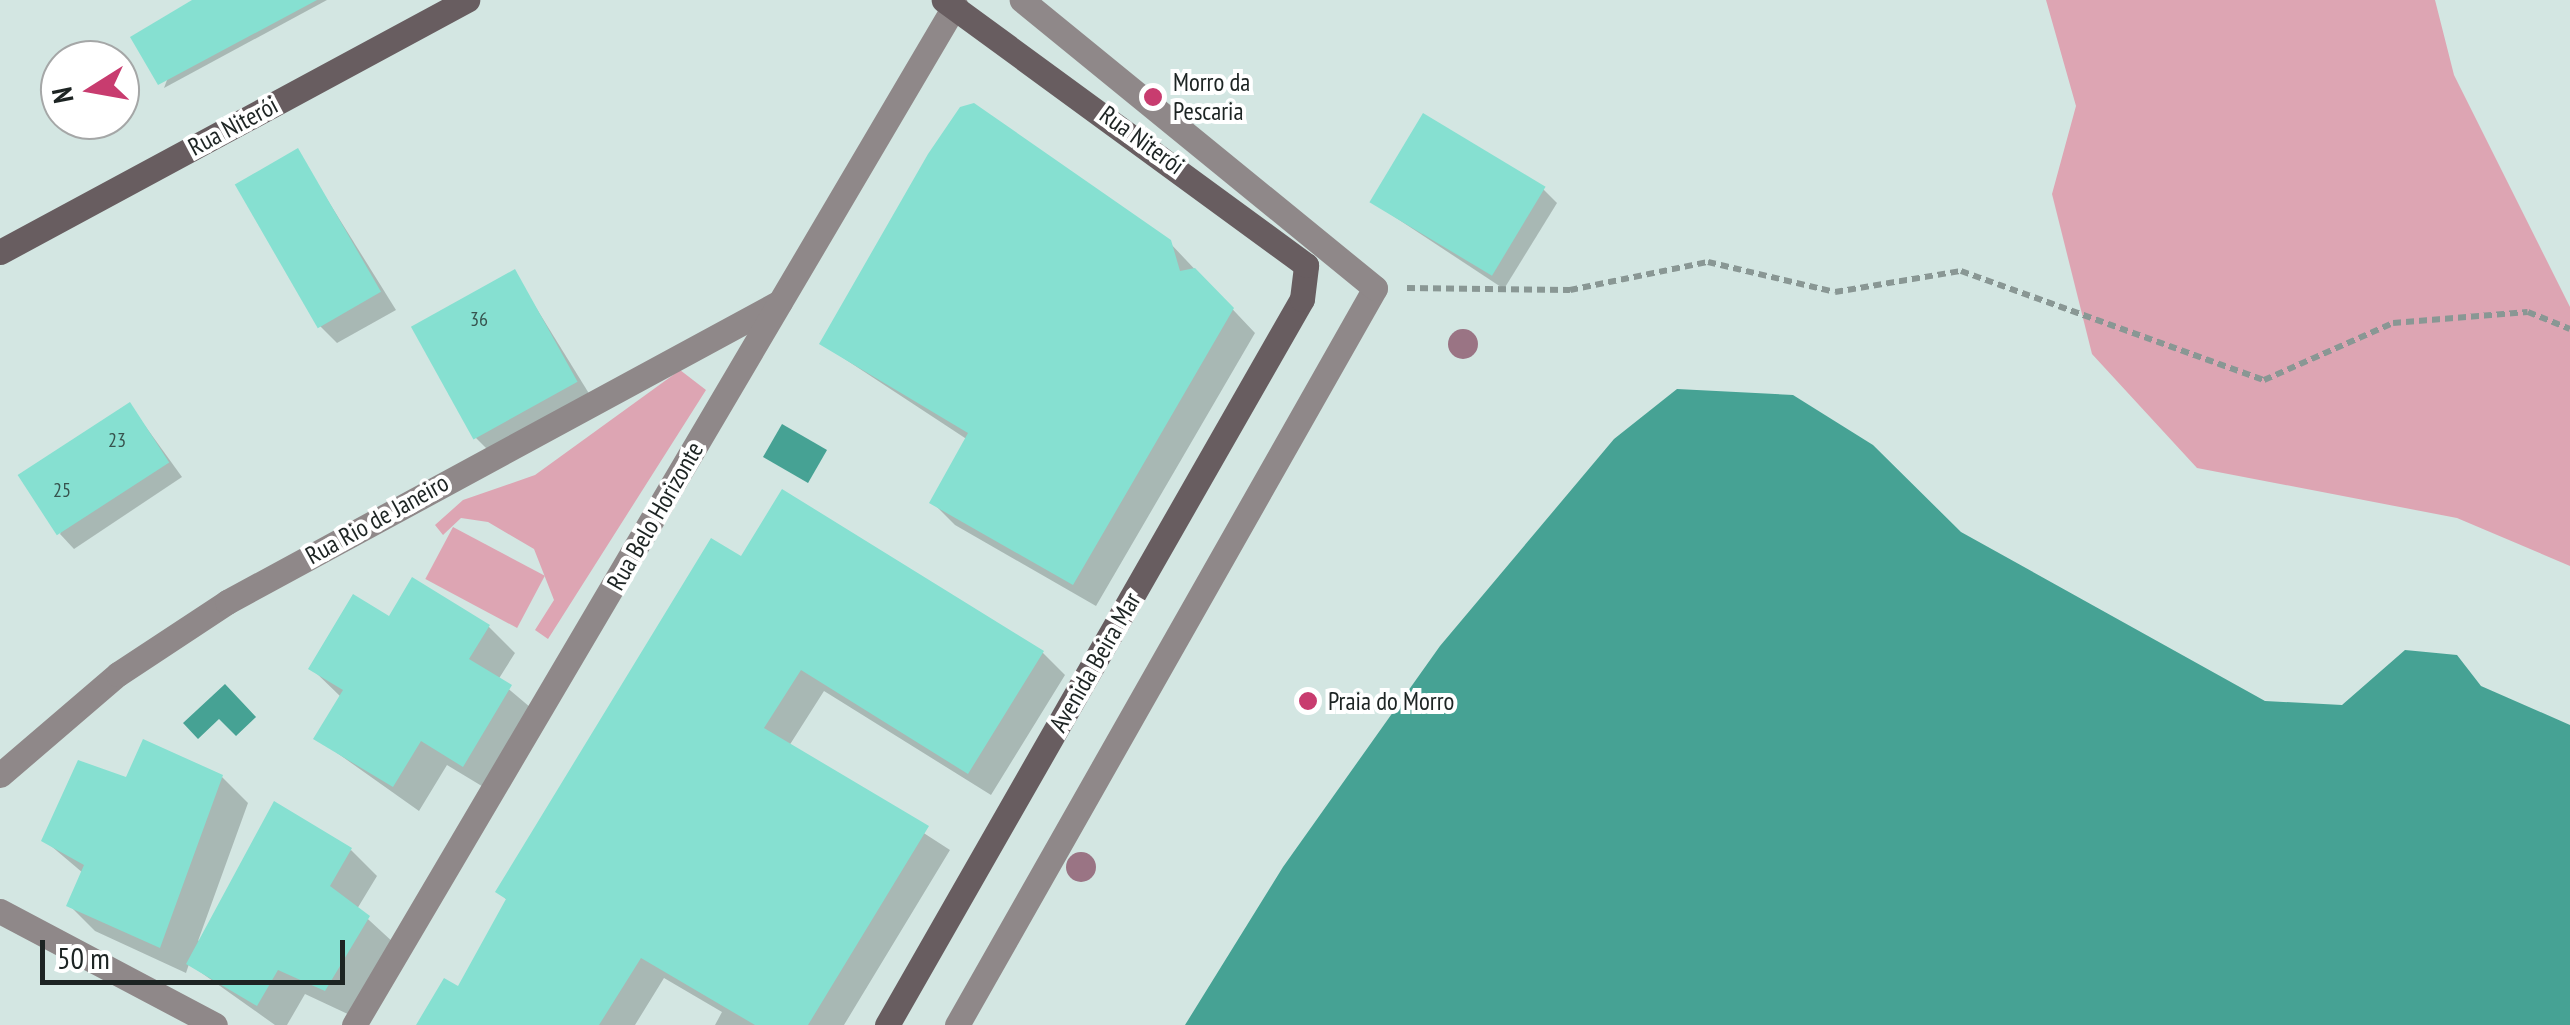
<!DOCTYPE html>
<meta charset="utf-8">
<style>
body{margin:0}
#map{position:relative;width:2570px;height:1025px;overflow:hidden;background:#d3e6e2;font-family:"PT Sans Narrow",sans-serif}
div>[style]{position:absolute}
[style*='--x']{left:calc(var(--x)*1px);top:calc(var(--y)*1px);width:calc(var(--w)*1px);rotate:calc(var(--a)*1deg)}
.green>*{inset:0;background:#dda5b3;transform-origin:0 0}
.water>*{inset:0;background:#46a294;transform-origin:0 0}
.shadow>*{inset:0;background:#0003}
.building>*{inset:0;background:#86e0d1;transform-origin:0 0}
.path>*{height:6px;margin-top:-3px;transform-origin:0;background:repeating-linear-gradient(90deg,#899794 0 8px,transparent 0 13px)}
.street>*{height:25px;margin:-12.5px;padding:0 12.5px;transform-origin:12.5px;border-radius:12.5px;background:#8f8889}
.secondary>*{height:25px;margin:-12.5px;padding:0 12.5px;transform-origin:12.5px;border-radius:12.5px;background:#685d60}
.trees>*{width:30px;height:30px;margin:-15px;border-radius:50%;background:#9a7484}
.dots>*{width:28px;height:28px;translate:-50% -50%;box-sizing:border-box;border:5px solid #fff;border-radius:50%}
span{translate:-50% -50%;white-space:nowrap;text-align:center;line-height:1.15;-webkit-text-stroke:8px #fff;paint-order:stroke}
.number-label{font-size:20px;color:#37534e}
.number-label span{-webkit-text-stroke-width:0}
.poi-label{font-size:25px;color:#1d2423}
.left{translate:0 -50%;text-align:left}
.street-label{font-size:25px;color:#1d2423}
.north{position:absolute;left:40px;top:40px;width:100px;height:100px;box-sizing:border-box;background:#fff;border:2px solid #a5a7a7;border-radius:50%;rotate:259deg;font-size:28px;font-weight:700;line-height:40px;text-align:center;color:#1d2423}
.north::after{content:'';display:block;margin:auto;width:35px;height:45px;background:#c83c6f;clip-path:polygon(50% 0,100% 100%,50% 72%,0 100%)}
.scale{position:absolute;left:40px;top:940px;width:305px;height:45px;box-sizing:border-box;border:5px solid #1d2423;border-top:0;padding-left:12px;font-size:30px;line-height:35px;white-space:nowrap;color:#1d2423;-webkit-text-stroke:8px #fff;paint-order:stroke}
</style>
<div id="map">
<div class="green">
<i style="clip-path:polygon(2046px 0,2435px 0,2454px 75px,2570px 307px,2570px 566px,2457px 518px,2197px 468px,2092px 354px,2052px 194px,2076px 106px)"></i>
<i style="clip-path:polygon(680px 370px,706px 390px,548px 639px,535px 630px,554px 600px,534px 549px,488px 522px,461px 518px,443px 535px,435px 525px,463px 500px,535px 475px)"></i>
<i style="left:453px;top:527px;width:104px;height:59px;rotate:28deg"></i>
</div>
<div class="water">
<i style="clip-path:polygon(1677px 389px,1793px 395px,1873px 445px,1961px 532px,2265px 701px,2342px 705px,2405px 650px,2457px 655px,2481px 686px,2570px 725px,2570px 1025px,1185px 1025px,1283px 867px,1440px 646px,1614px 439px)"></i>
<i style="left:782px;top:424px;width:52px;height:38px;rotate:30deg"></i>
<i style="clip-path:polygon(225px 684px,256px 717px,236px 736px,219px 719px,198px 739px,183px 723px)"></i>
</div>
<div class="shadow">
<i style="clip-path:polygon(197px 0,327px 0,164px 88px)"></i>
<i style="clip-path:polygon(974px 106px,1169px 242px,1255px 333px,1096px 606px,955px 525px,933px 503px,968px 440px,822px 344px)"></i>
<i style="clip-path:polygon(297px 151px,396px 310px,337px 343px,320px 326px)"></i>
<i style="clip-path:polygon(1543px 189px,1557px 203px,1504px 289px,1372px 202px)"></i>
<i style="clip-path:polygon(514px 272px,593px 400px,493px 455px,475px 437px)"></i>
<i style="clip-path:polygon(130px 405px,182px 477px,74px 549px,60px 534px)"></i>
<i style="clip-path:polygon(742px 560px,1043px 653px,1065px 675px,991px 795px,824px 691px,789px 746px,950px 850px,844px 1025px,715px 1025px,722px 1012px,664px 978px,635px 1025px,419px 1025px,459px 990px,508px 901px,498px 891px)"></i>
<i style="clip-path:polygon(390px 619px,489px 627px,515px 653px,498px 680px,537px 713px,490px 791px,447px 765px,419px 811px,316px 738px,341px 697px,311px 668px)"></i>
<i style="clip-path:polygon(222px 777px,248px 803px,198px 941px,351px 850px,377px 876px,357px 909px,395px 944px,352px 1016px,305px 994px,287px 1025px,275px 1025px,189px 964px,186px 973px,95px 931px,69px 905px,83px 873px,44px 840px,128px 780px)"></i>
</div>
<div class="building">
<i style="clip-path:polygon(192px 0,317px 0,158px 85px,130px 37px)"></i>
<i style="clip-path:polygon(974px 103px,1171px 240px,1180px 271px,1195px 268px,1234px 308px,1073px 585px,929px 503px,968px 433px,819px 344px,928px 154px,960px 107px)"></i>
<i style="left:1423px;top:113px;width:143px;height:104px;rotate:31deg"></i>
<i style="left:298px;top:148px;width:166px;height:73px;rotate:60deg"></i>
<i style="left:515px;top:269px;width:129px;height:119px;rotate:61deg"></i>
<i style="left:130px;top:402px;width:72px;height:134px;rotate:57deg"></i>
<i style="clip-path:polygon(782px 489px,1044px 651px,968px 774px,801px 670px,764px 728px,929px 826px,808px 1025px,755px 1025px,641px 958px,599px 1025px,416px 1025px,444px 978px,458px 986px,506px 899px,495px 892px,711px 538px,741px 556px)"></i>
<i style="clip-path:polygon(412px 577px,490px 625px,469px 659px,512px 685px,463px 767px,421px 741px,393px 787px,313px 739px,343px 690px,308px 669px,353px 594px,389px 616px)"></i>
<i style="clip-path:polygon(143px 739px,223px 775px,160px 948px,66px 906px,84px 865px,41px 841px,78px 760px,126px 777px)"></i>
<i style="clip-path:polygon(274px 801px,352px 848px,330px 886px,370px 916px,325px 991px,278px 970px,257px 1006px,186px 964px)"></i>
</div>
<div class="path">
<i style="--x:1407;--y:288;--w:163;--a:0.7"></i>
<i style="--x:1570;--y:290;--w:141;--a:-11.5"></i>
<i style="--x:1708;--y:262;--w:130;--a:13.3"></i>
<i style="--x:1835;--y:292;--w:128;--a:-9.5"></i>
<i style="--x:1961;--y:271;--w:322;--a:19.8"></i>
<i style="--x:2264;--y:380;--w:141;--a:-23.8"></i>
<i style="--x:2393;--y:323;--w:135;--a:-4.7"></i>
<i style="--x:2528;--y:312;--w:45;--a:22"></i>
</div>
<div class="street">
<i style="--x:0;--y:775;--w:155;--a:-40.6"></i>
<i style="--x:118;--y:674;--w:131;--a:-33.4"></i>
<i style="--x:227;--y:602;--w:629;--a:-28.48"></i>
<i style="--x:0;--y:911;--w:243;--a:27.9"></i>
<i style="--x:354;--y:1025;--w:1184;--a:-59.49"></i>
<i style="--x:957;--y:1025;--w:847;--a:-60.44"></i>
<i style="--x:1375;--y:288;--w:456;--a:-140.8"></i>
</div>
<div class="secondary">
<i style="--x:0;--y:252;--w:531;--a:-28.35"></i>
<i style="--x:887;--y:1025;--w:836;--a:-60.25"></i>
<i style="--x:1302;--y:299;--w:34;--a:-83"></i>
<i style="--x:1306;--y:265;--w:449;--a:-143.8"></i>
</div>
<div class="trees">
<i style="left:1463px;top:344px"></i>
<i style="left:1081px;top:867px"></i>
</div>
<div class="dots">
<i style="left:1153px;top:97px;background:#c83c6f"></i>
<i style="left:1308px;top:701px;background:#c83c6f"></i>
</div>
<div class="number-label">
<span style="left:479px;top:319px">36</span>
<span style="left:117px;top:440px">23</span>
<span style="left:62px;top:490px">25</span>
</div>
<div class="poi-label">
<span class="left" style="left:1173px;top:97px">Morro da<br>Pescaria</span>
<span class="left" style="left:1328px;top:701px">Praia do Morro</span>
</div>
<div class="street-label">
<span style="left:233px;top:126px;rotate:-28deg">Rua Niterói</span>
<span style="left:1142px;top:140px;rotate:36deg">Rua Niterói</span>
<span style="left:655px;top:516px;rotate:-60deg">Rua Belo Horizonte</span>
<span style="left:377px;top:519px;rotate:-29deg">Rua Rio de Janeiro</span>
<span style="left:1095px;top:662px;rotate:-60deg">Avenida Beira Mar</span>
</div>
<div class="north">N</div>
<div class="scale">50 m</div>
</div>
